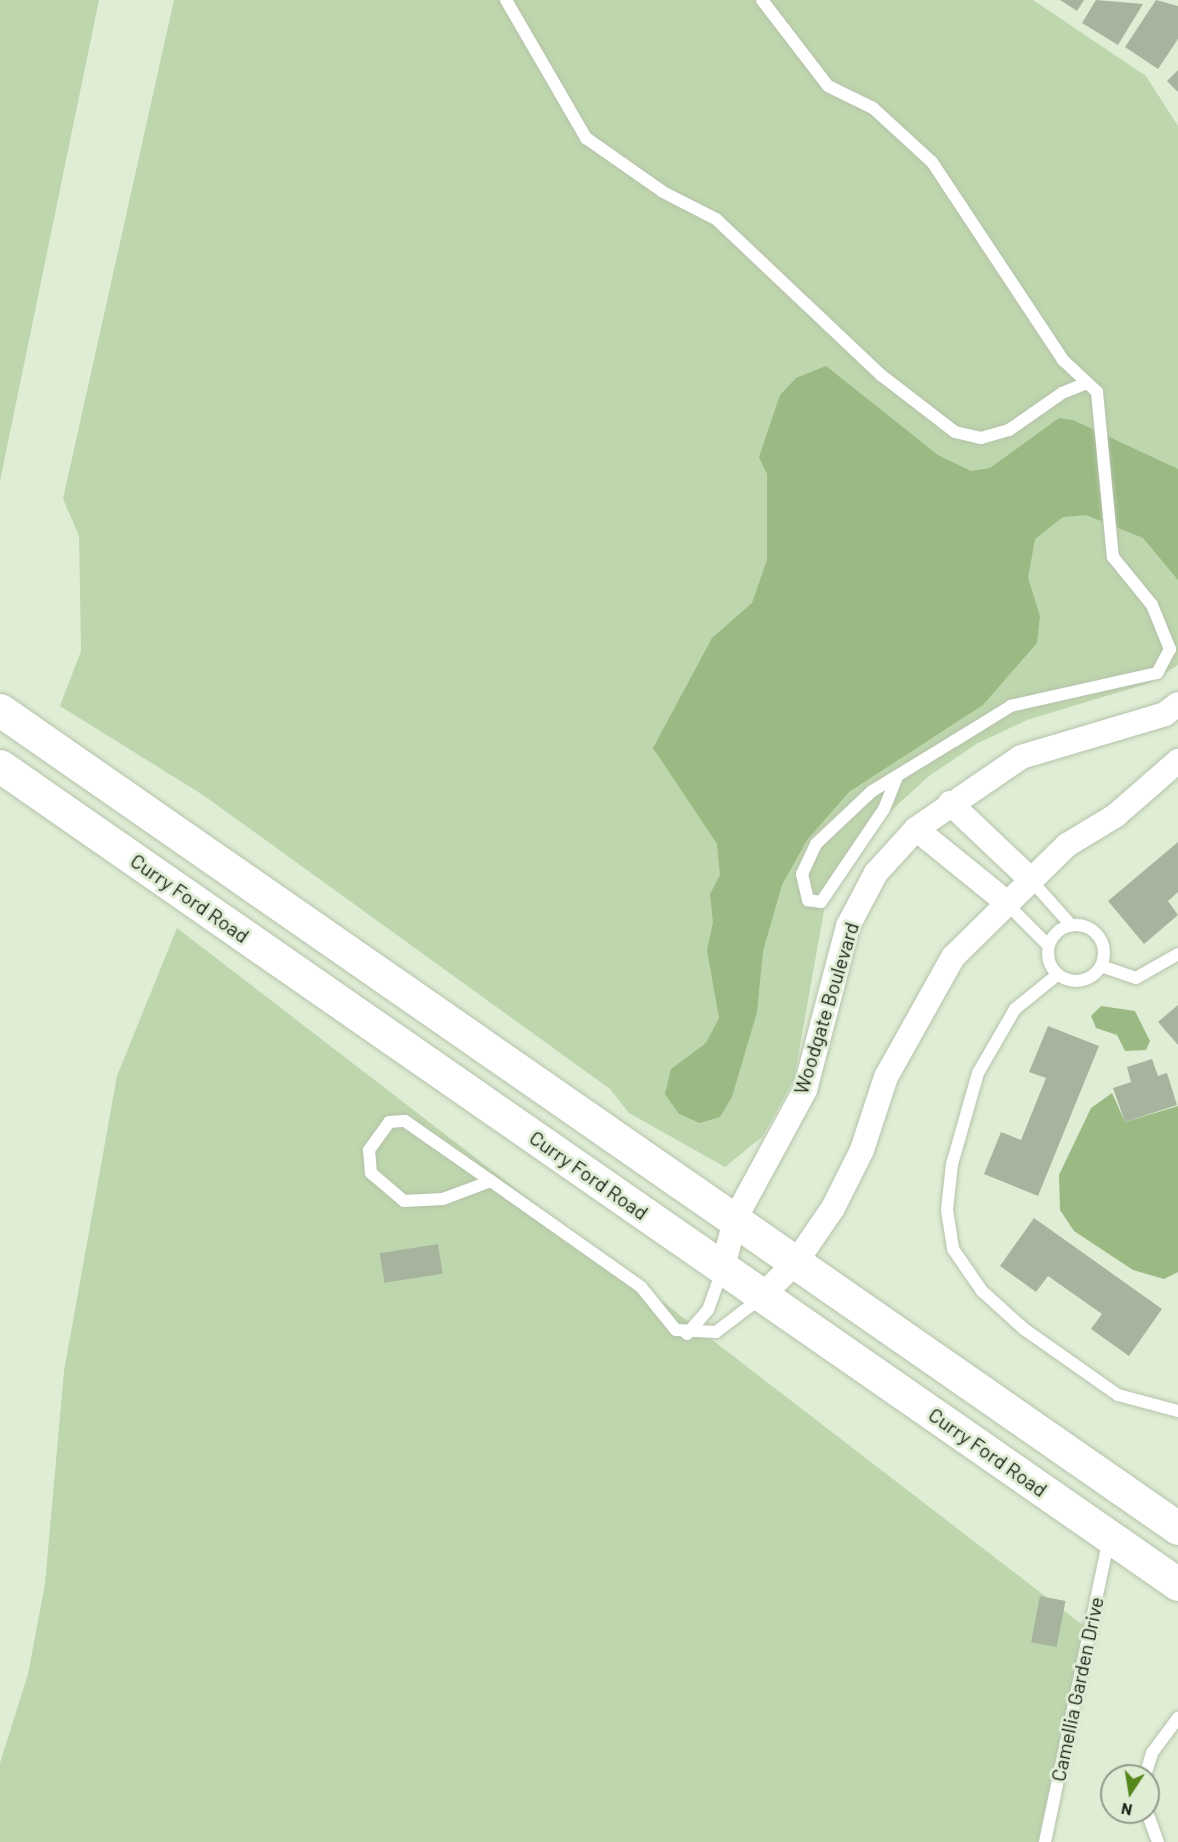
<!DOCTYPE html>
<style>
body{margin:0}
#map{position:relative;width:1178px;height:1842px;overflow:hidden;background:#dfedd5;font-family:Barlow,sans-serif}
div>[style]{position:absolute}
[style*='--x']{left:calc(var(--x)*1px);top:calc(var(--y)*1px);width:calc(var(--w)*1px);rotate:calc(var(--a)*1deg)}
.green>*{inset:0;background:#bed6ad}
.water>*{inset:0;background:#9bb983}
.building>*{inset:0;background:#a6b49d;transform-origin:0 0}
.roads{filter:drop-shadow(0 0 2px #b5c3ab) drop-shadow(0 0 2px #b5c3ab)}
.lane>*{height:12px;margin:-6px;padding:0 6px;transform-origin:6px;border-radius:6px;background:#fff}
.lane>.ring{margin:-6px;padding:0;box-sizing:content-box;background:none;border:12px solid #fff;border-radius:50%}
.street>*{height:24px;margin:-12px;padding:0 12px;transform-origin:12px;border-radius:12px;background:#fff}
.secondary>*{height:33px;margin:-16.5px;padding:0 16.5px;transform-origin:16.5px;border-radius:16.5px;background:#fff}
span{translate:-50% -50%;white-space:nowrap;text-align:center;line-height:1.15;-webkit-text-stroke:6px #dfedd5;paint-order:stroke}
.street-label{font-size:20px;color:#1c2118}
.north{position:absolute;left:1100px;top:1764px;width:60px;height:60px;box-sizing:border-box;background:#dfedd5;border:2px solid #919b89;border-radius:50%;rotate:192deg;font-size:16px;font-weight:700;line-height:24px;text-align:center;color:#1c2118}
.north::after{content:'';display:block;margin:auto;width:21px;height:27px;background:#55871c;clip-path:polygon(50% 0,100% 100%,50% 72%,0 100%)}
</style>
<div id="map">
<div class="green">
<i style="clip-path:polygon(0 0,99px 0,0 481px)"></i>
<i style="clip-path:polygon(174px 0,1033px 0,1146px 76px,1178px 126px,1178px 665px,1149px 683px,1027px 720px,978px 743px,929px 776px,883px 818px,825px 905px,794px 1079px,763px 1136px,725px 1167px,629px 1113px,610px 1089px,203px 795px,60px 706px,81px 651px,79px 536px,63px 499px)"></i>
<i style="clip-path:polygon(177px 928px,1084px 1626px,1038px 1842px,0 1842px,0 1763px,28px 1674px,45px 1584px,64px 1371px,117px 1076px)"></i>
</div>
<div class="water">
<i style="clip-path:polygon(826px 366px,938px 455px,971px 471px,990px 468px,1059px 418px,1073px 420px,1178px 469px,1178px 580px,1143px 538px,1086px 515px,1063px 517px,1035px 539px,1028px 578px,1040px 616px,1037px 643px,983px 705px,849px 792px,807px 840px,782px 885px,763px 951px,757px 1012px,732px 1097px,720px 1117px,700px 1123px,679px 1114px,665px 1094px,671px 1069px,706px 1043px,719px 1018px,707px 950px,713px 923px,710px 894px,720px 875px,717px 844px,653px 748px,712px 638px,752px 603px,767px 560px,767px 474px,759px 457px,780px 395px,796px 378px)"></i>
<i style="clip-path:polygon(1101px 1006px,1135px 1011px,1150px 1041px,1146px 1050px,1125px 1051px,1117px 1035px,1096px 1028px,1091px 1016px)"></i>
<i style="clip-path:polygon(1112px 1093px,1125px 1122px,1178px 1106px,1178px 1272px,1164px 1279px,1133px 1270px,1074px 1231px,1060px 1210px,1059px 1175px,1091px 1108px)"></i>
</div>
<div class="building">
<i style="clip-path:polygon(1060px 0,1084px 0,1077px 11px)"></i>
<i style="clip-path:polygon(1096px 0,1143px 4px,1118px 45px,1082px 23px)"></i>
<i style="clip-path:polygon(1156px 0,1178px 6px,1178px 39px,1158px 69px,1125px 47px)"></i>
<i style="clip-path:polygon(1178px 70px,1178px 92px,1167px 81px)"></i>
<i style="clip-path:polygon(1178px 842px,1178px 892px,1168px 901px,1178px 915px,1144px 944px,1108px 901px)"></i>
<i style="clip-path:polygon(1178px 1005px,1178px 1045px,1158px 1022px)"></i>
<i style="clip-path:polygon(1048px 1026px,1099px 1046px,1038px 1196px,984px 1174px,1001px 1132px,1021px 1140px,1046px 1078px,1029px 1072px)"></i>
<i style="clip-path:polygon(1152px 1059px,1158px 1076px,1167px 1073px,1177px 1105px,1125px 1122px,1113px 1088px,1131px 1082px,1127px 1067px)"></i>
<i style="clip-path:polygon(1034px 1218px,1162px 1309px,1129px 1356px,1091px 1329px,1102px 1314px,1048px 1276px,1036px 1292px,1000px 1266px)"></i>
<i style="left:438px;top:1244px;width:30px;height:59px;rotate:81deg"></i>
<i style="left:1040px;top:1596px;width:26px;height:47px;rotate:11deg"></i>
</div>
<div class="roads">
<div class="lane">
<i style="--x:506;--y:0;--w:160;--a:59.9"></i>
<i style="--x:586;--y:138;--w:94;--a:35"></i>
<i style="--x:663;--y:192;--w:59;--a:27"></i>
<i style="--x:716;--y:219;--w:227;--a:43.4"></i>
<i style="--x:881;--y:375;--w:93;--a:37.6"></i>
<i style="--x:955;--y:432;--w:27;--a:13"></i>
<i style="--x:981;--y:438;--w:29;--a:-16"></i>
<i style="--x:1009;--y:430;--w:65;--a:-34.9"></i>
<i style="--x:1062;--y:393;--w:27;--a:-22"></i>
<i style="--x:762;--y:0;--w:108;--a:52.5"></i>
<i style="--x:828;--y:86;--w:50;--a:26.1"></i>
<i style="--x:873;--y:108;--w:80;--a:42.5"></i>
<i style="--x:932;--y:162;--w:237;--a:56.5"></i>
<i style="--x:1063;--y:360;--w:47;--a:43.3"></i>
<i style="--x:1097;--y:392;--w:166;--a:84.5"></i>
<i style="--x:1113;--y:557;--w:62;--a:50.9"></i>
<i style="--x:1152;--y:605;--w:48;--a:67.8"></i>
<i style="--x:1170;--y:649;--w:27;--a:118"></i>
<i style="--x:1157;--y:673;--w:150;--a:167.3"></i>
<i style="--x:1011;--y:706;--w:67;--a:148.4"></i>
<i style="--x:954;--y:741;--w:96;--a:148.6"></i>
<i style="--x:872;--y:791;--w:77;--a:136.6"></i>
<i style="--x:816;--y:844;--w:33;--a:115"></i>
<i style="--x:802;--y:874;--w:27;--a:77"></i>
<i style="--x:808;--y:900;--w:13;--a:9"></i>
<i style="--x:821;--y:902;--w:112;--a:-55.9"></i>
<i style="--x:884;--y:809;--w:35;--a:-68"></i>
<i style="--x:1030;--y:879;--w:62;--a:48.3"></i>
<i style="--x:1005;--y:902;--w:61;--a:45"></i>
<i class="ring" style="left:1048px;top:925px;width:44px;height:44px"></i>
<i style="--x:1101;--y:966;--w:37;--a:19"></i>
<i style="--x:1136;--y:978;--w:48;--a:-29.7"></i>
<i style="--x:1057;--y:975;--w:54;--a:141"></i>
<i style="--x:1015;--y:1009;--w:74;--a:120"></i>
<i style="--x:978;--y:1073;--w:95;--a:105.9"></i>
<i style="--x:952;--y:1164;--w:46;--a:96.2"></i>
<i style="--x:947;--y:1210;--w:39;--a:81"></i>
<i style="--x:953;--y:1249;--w:51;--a:55.4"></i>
<i style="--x:982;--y:1291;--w:57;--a:42.1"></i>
<i style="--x:1024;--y:1329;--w:115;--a:35.1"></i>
<i style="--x:1118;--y:1395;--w:62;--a:14.9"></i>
<i style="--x:491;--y:1181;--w:51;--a:159.4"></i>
<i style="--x:443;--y:1199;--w:39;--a:177"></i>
<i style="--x:404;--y:1201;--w:43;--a:-139.7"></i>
<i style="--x:371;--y:1173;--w:23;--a:-95"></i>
<i style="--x:369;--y:1150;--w:34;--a:-54"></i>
<i style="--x:389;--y:1122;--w:16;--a:-4"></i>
<i style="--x:405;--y:1121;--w:105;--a:34.9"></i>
<i style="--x:491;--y:1181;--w:184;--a:35.2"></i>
<i style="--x:641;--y:1287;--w:55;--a:50.9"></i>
<i style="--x:676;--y:1330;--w:40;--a:2.9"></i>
<i style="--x:716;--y:1332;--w:58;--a:-37.3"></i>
<i style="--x:687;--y:1334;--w:32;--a:-49"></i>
<i style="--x:708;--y:1310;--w:41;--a:-70.3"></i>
<i style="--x:1145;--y:1776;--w:24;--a:-73"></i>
<i style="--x:1152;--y:1753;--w:44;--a:-53.4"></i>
<i style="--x:1147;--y:1812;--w:32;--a:70"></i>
<i style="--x:1045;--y:1842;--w:310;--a:-78.1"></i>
</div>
<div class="street">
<i style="--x:950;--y:803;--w:109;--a:43.5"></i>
<i style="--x:916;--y:829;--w:114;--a:39"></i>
<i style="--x:723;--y:1268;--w:50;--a:-76.2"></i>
<i style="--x:735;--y:1219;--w:147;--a:-61.5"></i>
<i style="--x:805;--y:1090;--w:170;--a:-75.3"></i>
<i style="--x:848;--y:926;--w:60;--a:-62.2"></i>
<i style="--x:876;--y:873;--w:59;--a:-47.7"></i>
<i style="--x:916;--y:829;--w:127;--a:-34.4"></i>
<i style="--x:1021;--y:757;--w:150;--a:-16.6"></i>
<i style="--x:1165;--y:714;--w:16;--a:-38"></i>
<i style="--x:762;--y:1296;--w:48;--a:-45"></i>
<i style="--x:796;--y:1262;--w:65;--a:-55.6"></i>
<i style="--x:833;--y:1208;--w:65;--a:-63.4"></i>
<i style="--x:862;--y:1150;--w:77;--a:-71.8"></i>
<i style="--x:886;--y:1077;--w:137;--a:-60.8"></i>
<i style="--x:953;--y:957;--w:160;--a:-44.5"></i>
<i style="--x:1067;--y:845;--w:56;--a:-31.1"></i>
<i style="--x:1115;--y:816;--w:84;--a:-41.1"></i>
</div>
<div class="secondary">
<i style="--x:0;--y:710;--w:1434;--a:34.78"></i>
<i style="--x:0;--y:766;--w:1434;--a:34.78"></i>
</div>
</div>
<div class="street-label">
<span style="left:190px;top:898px;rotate:35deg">Curry Ford Road</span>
<span style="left:826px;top:1008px;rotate:-73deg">Woodgate Boulevard</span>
<span style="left:589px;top:1175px;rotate:35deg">Curry Ford Road</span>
<span style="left:988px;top:1452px;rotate:35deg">Curry Ford Road</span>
<span style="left:1077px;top:1689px;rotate:-78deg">Camellia Garden Drive</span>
</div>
<div class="north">N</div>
</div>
